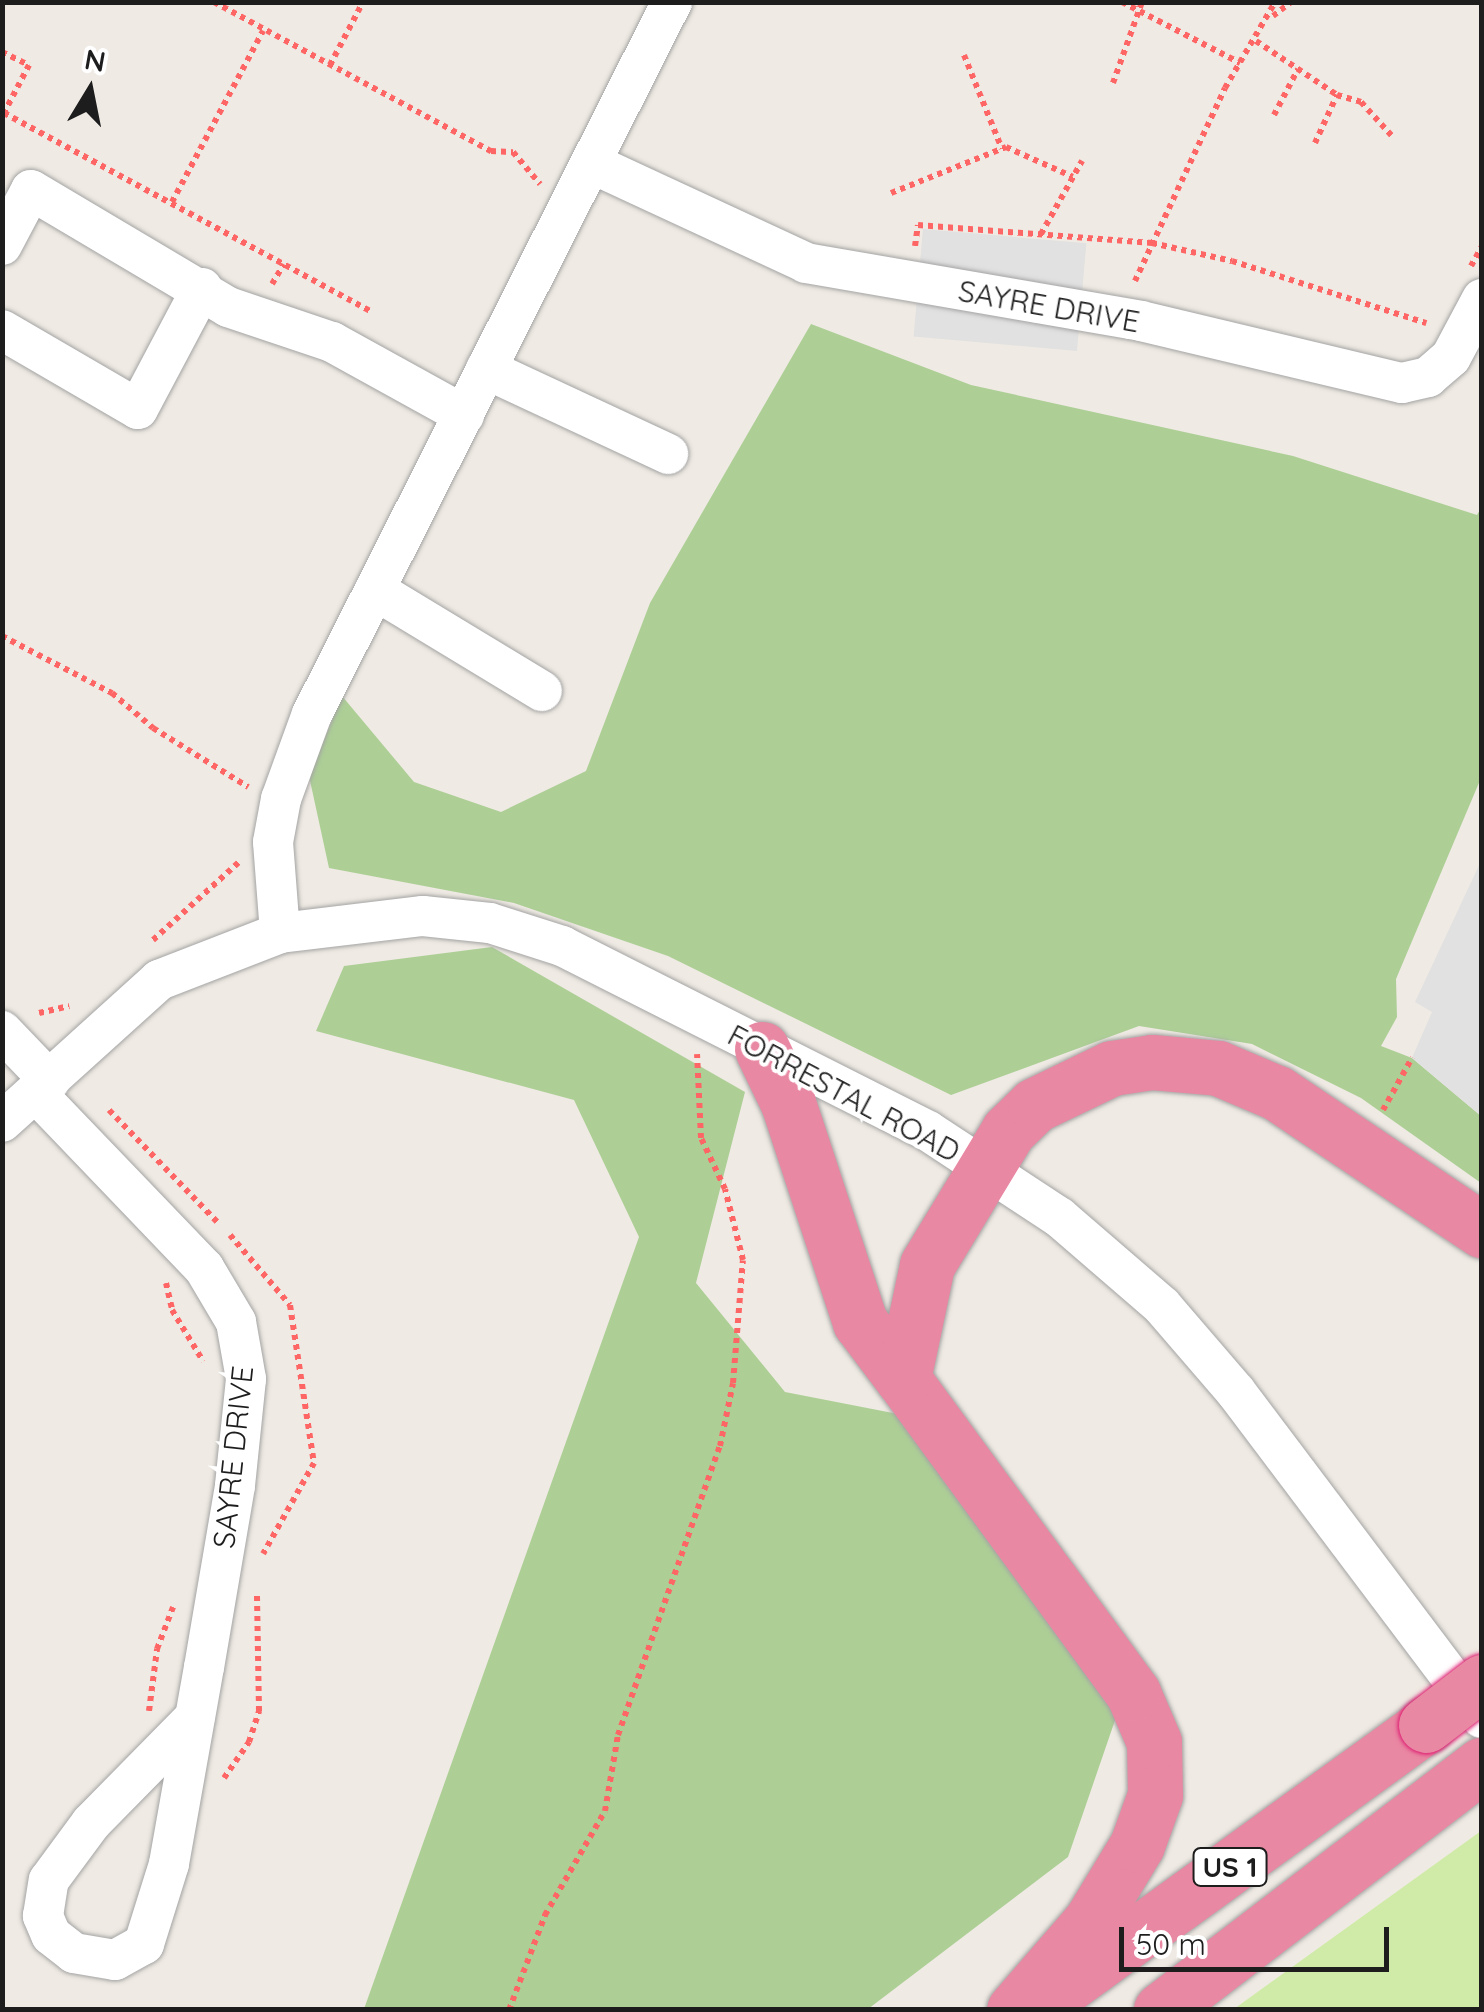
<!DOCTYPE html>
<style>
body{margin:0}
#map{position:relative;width:1484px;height:2012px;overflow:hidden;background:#efeae3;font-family:Quicksand,sans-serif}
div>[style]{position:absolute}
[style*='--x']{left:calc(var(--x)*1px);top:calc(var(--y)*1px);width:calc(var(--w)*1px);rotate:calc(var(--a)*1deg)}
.grass>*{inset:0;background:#cfeba7}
.forest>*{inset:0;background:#adcf96}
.parking>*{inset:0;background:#e1e1e1;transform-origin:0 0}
.path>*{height:6px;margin-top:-3px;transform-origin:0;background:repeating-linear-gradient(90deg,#fe6565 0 5px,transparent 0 10px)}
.roads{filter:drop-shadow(0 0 2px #a4a4a4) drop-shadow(0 0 2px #a4a4a4)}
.street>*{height:40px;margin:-20px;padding:0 20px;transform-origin:20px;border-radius:20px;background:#fff}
.highway>*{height:55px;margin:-27.5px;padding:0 27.5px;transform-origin:27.5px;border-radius:27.5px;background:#e988a3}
.bridges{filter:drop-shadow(0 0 2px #de1f73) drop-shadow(0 0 2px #de1f73)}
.highway-bridge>*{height:55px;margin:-27.5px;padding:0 27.5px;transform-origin:27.5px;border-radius:27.5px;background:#e988a3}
span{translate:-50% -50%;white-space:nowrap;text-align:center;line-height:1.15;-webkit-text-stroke:8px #fff;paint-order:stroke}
.shield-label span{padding:2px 8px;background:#fff;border:2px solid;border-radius:8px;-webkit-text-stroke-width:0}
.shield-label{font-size:28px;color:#1d1d1d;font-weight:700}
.street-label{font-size:30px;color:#1d1d1d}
.frame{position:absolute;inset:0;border:5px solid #1d1d1d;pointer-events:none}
.north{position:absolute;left:40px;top:40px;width:100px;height:100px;-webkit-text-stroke:8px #fff;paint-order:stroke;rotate:10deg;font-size:28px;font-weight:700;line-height:40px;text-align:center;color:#1d1d1d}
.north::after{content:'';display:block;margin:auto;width:35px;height:45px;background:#1d1d1d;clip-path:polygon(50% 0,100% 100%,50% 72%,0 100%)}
.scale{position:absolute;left:1119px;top:1927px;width:270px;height:45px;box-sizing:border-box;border:5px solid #1d1d1d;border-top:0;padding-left:12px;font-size:30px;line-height:35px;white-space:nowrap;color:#1d1d1d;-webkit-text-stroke:8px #fff;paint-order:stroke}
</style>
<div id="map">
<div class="grass">
<i style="clip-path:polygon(1481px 1831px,1481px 2009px,1234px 2009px)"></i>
</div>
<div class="forest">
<i style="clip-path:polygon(811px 324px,971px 385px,1293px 456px,1477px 515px,1481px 508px,1481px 778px,1396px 979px,1397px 1017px,1381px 1046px,1412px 1058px,1481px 1116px,1481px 1183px,1361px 1098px,1252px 1044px,1139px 1026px,951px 1095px,668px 956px,514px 903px,329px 868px,309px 776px,342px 696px,414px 782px,501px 812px,586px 771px,650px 603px)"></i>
<i style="clip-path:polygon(492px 947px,745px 1092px,696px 1283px,785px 1392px,898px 1414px,1122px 1700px,1068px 1857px,868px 2009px,364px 2009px,639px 1237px,574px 1100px,316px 1031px,344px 966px)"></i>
</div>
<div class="parking">
<i style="left:923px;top:229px;width:164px;height:108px;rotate:5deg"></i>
<i style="clip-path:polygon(1481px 861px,1482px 1116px,1481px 1116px,1412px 1058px,1432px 1012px,1415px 1002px)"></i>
</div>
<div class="path">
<i style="--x:214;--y:2;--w:315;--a:28.3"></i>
<i style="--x:491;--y:151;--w:22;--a:3"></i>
<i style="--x:513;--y:152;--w:42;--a:49.8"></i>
<i style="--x:1122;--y:2;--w:133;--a:27.3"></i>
<i style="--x:1273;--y:16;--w:23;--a:-38"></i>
<i style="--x:1256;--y:41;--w:97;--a:33.7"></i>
<i style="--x:1337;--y:95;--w:25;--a:16"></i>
<i style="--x:1361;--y:102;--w:47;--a:47.6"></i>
<i style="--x:2;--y:52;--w:30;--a:26"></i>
<i style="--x:29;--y:65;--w:54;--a:117.5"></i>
<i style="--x:964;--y:55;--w:101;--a:68"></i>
<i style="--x:330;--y:65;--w:71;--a:-62.4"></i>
<i style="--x:1113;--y:83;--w:86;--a:-70.3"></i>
<i style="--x:4;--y:113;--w:416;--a:28.4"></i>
<i style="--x:1274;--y:115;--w:52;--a:-62.4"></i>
<i style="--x:1315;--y:143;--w:53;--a:-65.4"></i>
<i style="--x:891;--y:193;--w:124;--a:-21.8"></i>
<i style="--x:1006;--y:147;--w:73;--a:24.1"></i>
<i style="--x:172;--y:202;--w:194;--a:-62"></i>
<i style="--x:1041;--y:234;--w:84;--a:-60.7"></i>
<i style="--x:915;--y:246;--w:21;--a:-82"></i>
<i style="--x:918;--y:225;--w:235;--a:4.4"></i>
<i style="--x:1152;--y:243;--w:82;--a:12.7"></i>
<i style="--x:1232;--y:261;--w:204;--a:17.7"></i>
<i style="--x:1471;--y:266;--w:23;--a:-61"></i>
<i style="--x:1135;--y:281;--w:213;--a:-65"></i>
<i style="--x:1225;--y:88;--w:99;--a:-59.8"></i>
<i style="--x:272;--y:284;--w:23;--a:-59"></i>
<i style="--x:2;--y:636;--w:124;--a:27.4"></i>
<i style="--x:112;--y:693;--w:54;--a:40.5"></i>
<i style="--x:153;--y:728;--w:112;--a:31.8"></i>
<i style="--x:153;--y:940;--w:118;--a:-42.2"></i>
<i style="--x:39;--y:1013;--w:31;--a:-13"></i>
<i style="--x:109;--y:1110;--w:157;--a:46"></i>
<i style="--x:1383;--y:1110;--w:60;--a:-60.9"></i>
<i style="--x:230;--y:1235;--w:92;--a:49.4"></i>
<i style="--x:290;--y:1305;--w:160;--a:81.4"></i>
<i style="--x:314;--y:1463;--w:104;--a:119.3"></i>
<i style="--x:166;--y:1283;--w:28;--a:77"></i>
<i style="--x:172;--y:1310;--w:60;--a:58.7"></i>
<i style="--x:149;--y:1711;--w:63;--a:-82.6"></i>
<i style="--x:157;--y:1649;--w:45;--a:-69.1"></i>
<i style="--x:224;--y:1778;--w:44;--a:-55.2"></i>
<i style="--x:249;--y:1742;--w:33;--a:-72"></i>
<i style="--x:259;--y:1711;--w:115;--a:-91"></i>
<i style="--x:509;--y:2010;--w:102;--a:-69.2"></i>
<i style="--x:545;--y:1915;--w:120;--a:-60"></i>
<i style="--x:605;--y:1811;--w:77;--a:-80.3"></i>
<i style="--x:618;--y:1735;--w:306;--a:-70.6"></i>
<i style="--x:720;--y:1446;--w:64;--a:-78.3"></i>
<i style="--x:733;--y:1383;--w:123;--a:-85.4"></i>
<i style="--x:743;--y:1260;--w:73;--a:-104.2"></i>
<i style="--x:725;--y:1189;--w:56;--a:-115.2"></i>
<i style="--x:701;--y:1138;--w:84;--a:-92.7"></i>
</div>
<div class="roads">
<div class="street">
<i style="--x:591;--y:163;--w:237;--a:24.9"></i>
<i style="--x:806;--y:263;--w:340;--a:9.8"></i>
<i style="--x:1141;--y:321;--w:268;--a:13.4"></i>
<i style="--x:1402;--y:383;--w:27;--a:-13"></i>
<i style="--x:1428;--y:377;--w:30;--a:-41"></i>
<i style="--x:1451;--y:357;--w:66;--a:-61.9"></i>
<i style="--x:2;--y:245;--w:62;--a:-62.2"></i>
<i style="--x:31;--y:190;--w:229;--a:30.7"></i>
<i style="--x:228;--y:307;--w:110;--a:18.6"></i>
<i style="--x:332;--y:342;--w:151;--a:28.9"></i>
<i style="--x:2;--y:330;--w:157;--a:30.2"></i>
<i style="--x:138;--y:409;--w:137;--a:-62.1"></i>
<i style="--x:486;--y:369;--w:201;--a:25"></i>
<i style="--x:375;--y:590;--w:195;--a:31.2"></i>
<i style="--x:280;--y:933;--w:91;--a:-94.4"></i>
<i style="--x:273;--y:842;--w:44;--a:-79.5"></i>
<i style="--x:281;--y:799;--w:90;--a:-70"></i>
<i style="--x:312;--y:714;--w:798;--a:-63.18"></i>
<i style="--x:2;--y:1031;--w:69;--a:46.2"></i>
<i style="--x:36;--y:1093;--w:243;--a:46.2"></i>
<i style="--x:204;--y:1268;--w:63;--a:59.3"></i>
<i style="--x:236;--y:1322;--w:58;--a:80"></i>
<i style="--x:246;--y:1379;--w:108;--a:95.9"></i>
<i style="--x:235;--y:1486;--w:184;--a:99.7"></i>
<i style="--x:204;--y:1667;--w:200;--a:100.1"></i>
<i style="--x:169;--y:1864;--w:84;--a:107.4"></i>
<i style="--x:144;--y:1944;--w:33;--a:151"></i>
<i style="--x:115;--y:1960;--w:42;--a:-170.3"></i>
<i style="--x:74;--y:1953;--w:29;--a:-142"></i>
<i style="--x:51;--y:1935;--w:21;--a:-113"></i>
<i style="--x:43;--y:1916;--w:36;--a:-81"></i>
<i style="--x:49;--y:1880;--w:71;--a:-53.6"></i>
<i style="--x:91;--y:1823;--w:148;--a:-45.5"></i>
<i style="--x:2;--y:1122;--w:212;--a:-42.1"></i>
<i style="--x:159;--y:980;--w:130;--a:-21.2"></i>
<i style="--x:280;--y:933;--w:144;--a:-6.8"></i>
<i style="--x:423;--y:916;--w:67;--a:6"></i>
<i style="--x:490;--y:923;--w:76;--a:17.7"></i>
<i style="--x:562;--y:946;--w:410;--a:26.8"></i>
<i style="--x:928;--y:1131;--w:157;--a:33.3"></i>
<i style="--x:1059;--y:1217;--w:136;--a:40.8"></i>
<i style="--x:1162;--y:1306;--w:113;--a:49.3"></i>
<i style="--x:1236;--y:1392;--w:408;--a:53"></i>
</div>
<div class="highway">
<i style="--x:762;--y:1049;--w:60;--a:64.3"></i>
<i style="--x:788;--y:1103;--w:231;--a:71.8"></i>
<i style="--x:860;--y:1322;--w:71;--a:53"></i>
<i style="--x:1060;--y:1990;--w:452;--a:-35.9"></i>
<i style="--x:1014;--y:2010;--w:118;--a:-49.1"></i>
<i style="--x:1091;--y:1921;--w:89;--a:-58.8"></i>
<i style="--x:1137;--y:1845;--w:53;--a:-70.2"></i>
<i style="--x:1155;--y:1795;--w:53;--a:-91.1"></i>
<i style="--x:1154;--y:1742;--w:53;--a:-113.2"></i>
<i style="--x:1133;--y:1693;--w:389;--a:-126.2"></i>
<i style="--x:903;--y:1379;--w:116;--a:-78.1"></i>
<i style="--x:927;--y:1265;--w:157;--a:-58.8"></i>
<i style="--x:1008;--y:1131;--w:37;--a:-44"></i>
<i style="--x:1035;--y:1105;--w:85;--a:-25.7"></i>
<i style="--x:1112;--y:1068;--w:40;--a:-8.5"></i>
<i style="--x:1152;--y:1062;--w:66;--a:5.2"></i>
<i style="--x:1218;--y:1068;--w:64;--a:23"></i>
<i style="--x:1277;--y:1093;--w:247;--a:33.8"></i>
<i style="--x:1161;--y:2010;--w:404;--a:-37.4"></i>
</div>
</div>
<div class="bridges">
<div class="highway-bridge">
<i style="--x:1426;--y:1725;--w:71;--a:-37.5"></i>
</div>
</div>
<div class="shield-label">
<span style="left:1230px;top:1867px">US 1</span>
</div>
<div class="street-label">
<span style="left:1049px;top:306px;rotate:10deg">SAYRE DRIVE</span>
<span style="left:844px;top:1093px;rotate:28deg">FORRESTAL ROAD</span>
<span style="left:233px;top:1457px;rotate:-84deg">SAYRE DRIVE</span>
</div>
<div class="frame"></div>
<div class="north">N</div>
<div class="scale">50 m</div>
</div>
